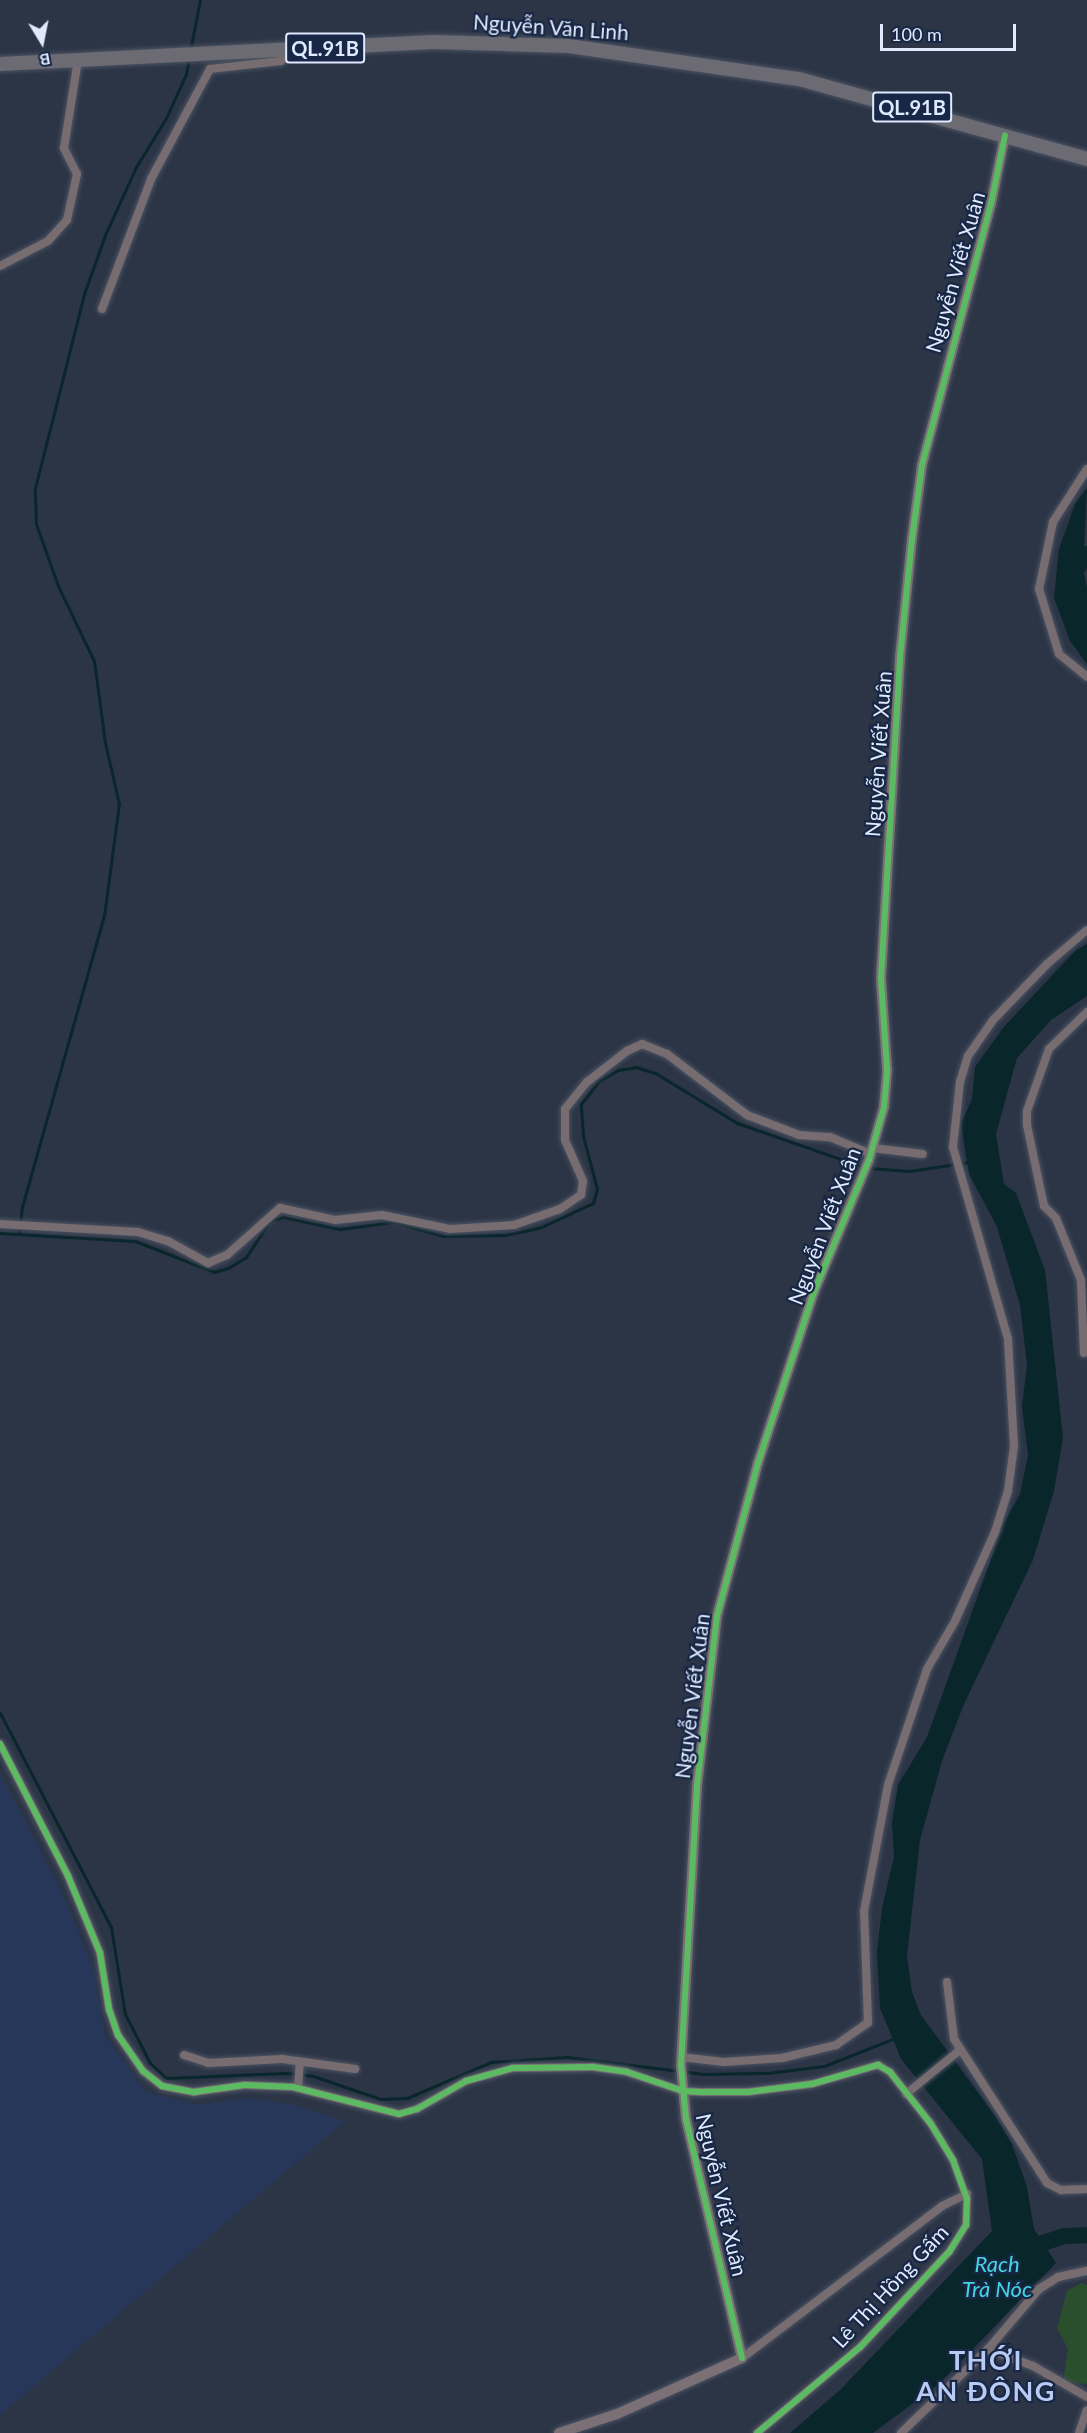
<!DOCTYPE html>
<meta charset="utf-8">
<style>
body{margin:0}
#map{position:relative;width:1087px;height:2433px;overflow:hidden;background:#2c3546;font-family:Lato,sans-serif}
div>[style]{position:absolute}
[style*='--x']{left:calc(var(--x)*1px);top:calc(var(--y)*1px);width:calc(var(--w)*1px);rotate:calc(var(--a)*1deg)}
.built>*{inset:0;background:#26375a}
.green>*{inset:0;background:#294f2d}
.water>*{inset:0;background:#09262b}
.stream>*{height:3px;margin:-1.5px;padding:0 1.5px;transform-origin:1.5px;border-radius:1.5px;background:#09262b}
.river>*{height:16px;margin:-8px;padding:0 8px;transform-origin:8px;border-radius:8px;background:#09262b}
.roads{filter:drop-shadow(0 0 2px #4b5362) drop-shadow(0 0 2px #4b5362)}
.street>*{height:8px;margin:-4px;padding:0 4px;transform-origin:4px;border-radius:4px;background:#776c70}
.secondary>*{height:10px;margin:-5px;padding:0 5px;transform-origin:5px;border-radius:5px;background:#7a7075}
.highway>*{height:14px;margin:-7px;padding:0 7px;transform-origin:7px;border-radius:7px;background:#6c6b74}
.cycleway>*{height:6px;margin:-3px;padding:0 3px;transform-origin:3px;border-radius:3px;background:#5cba63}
span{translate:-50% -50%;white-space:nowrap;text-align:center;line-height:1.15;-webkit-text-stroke:4.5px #182745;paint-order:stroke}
.shield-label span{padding:2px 4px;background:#182745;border:2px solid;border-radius:4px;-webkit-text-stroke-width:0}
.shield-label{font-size:20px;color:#dfeafe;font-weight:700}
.street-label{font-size:21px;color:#dfeafe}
.water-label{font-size:22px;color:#44d5e2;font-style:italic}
.district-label{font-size:27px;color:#b7cbf3;font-weight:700;letter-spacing:1.5px}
.north{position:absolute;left:12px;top:12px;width:60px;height:60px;-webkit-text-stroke:4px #182745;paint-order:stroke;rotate:170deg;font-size:16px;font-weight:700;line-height:24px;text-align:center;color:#dfeafe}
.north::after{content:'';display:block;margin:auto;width:21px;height:27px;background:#dfeafe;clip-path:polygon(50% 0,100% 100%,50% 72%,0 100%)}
.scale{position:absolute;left:880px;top:24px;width:136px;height:27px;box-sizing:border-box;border:3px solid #dfeafe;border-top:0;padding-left:8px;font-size:18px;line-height:21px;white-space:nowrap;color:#dfeafe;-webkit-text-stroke:4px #182745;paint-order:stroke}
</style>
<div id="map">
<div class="built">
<i style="clip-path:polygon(0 1773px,62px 1892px,93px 1967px,105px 2035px,146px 2092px,199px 2105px,248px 2098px,294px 2105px,345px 2121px,0 2415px)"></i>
</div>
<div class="green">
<i style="clip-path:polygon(1081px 2283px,1087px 2285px,1087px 2384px,1063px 2382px,1068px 2349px,1057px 2328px,1067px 2291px)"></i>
</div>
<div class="water">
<i style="clip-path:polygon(1087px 488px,1083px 568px,1087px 587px,1087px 664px,1070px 641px,1054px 598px,1059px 549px,1075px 504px)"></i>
<i style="clip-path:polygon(1087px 944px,1087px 996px,1051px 1020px,1017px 1058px,996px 1134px,1004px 1184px,1016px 1193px,1045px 1270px,1063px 1438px,1054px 1491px,1033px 1560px,964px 1704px,942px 1761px,920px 1840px,907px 1956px,912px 1992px,921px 2015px,996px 2117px,1012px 2144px,1027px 2187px,1034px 2229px,1056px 2263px,939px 2384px,873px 2433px,790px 2433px,840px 2390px,992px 2231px,982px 2159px,901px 2059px,880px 2008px,877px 1952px,882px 1908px,894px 1857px,892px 1823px,898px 1785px,927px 1737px,1004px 1523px,1020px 1494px,1028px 1455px,1022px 1406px,1027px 1365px,1020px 1305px,997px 1227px,969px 1174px,961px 1124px,972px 1099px,975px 1067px,1003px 1028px,1076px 950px)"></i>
</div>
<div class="stream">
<i style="--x:190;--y:51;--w:52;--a:-78.9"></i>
<i style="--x:869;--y:1168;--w:40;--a:4.3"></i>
<i style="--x:909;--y:1171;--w:61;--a:-8.5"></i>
<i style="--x:0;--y:1233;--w:135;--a:3.4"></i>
<i style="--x:135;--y:1241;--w:85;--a:21.4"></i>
<i style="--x:214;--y:1272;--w:15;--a:-16"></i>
<i style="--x:228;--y:1268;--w:21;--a:-31"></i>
<i style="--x:246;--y:1257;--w:43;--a:-56.3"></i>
<i style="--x:270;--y:1221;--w:14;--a:-17"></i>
<i style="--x:283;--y:1217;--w:58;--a:11.9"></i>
<i style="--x:340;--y:1229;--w:53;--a:-7.5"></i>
<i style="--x:393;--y:1222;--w:52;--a:15.6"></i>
<i style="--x:443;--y:1236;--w:62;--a:-0.9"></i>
<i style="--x:505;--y:1235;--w:35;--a:-12"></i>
<i style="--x:539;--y:1228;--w:60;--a:-24.8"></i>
<i style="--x:593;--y:1203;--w:15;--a:-74"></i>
<i style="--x:597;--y:1189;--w:55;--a:-104.8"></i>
<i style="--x:583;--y:1136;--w:32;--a:-94"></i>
<i style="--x:581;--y:1104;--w:29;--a:-52"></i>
<i style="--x:599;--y:1081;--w:22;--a:-30"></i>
<i style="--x:618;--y:1070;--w:18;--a:-9"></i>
<i style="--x:636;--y:1067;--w:22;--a:18"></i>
<i style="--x:657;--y:1074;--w:94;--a:31.5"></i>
<i style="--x:737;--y:1123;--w:133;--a:19.2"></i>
<i style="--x:19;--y:1234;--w:27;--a:-84"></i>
<i style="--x:22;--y:1207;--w:302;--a:-74.3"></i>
<i style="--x:104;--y:916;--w:113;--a:-82.4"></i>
<i style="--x:119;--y:804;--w:63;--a:-102.9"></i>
<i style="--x:105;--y:743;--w:83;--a:-97.6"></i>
<i style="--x:94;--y:661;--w:83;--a:-115.6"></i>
<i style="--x:58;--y:586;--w:66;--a:-109.5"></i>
<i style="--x:36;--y:524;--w:36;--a:-92"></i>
<i style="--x:35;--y:488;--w:203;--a:-75.8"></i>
<i style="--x:85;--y:291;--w:59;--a:-70.3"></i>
<i style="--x:105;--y:235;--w:75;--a:-65.5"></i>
<i style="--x:136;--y:167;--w:57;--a:-58.5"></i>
<i style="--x:166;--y:118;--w:48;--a:-65.6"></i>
<i style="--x:186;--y:74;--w:16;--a:-79"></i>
<i style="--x:0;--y:1713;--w:241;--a:62.6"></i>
<i style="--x:111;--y:1927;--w:88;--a:80.9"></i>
<i style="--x:125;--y:2014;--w:55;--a:63"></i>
<i style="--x:150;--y:2063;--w:22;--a:43"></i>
<i style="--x:166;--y:2078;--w:120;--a:-2.4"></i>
<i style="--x:286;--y:2073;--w:27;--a:6"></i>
<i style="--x:313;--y:2076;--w:72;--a:18.7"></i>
<i style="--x:381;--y:2099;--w:26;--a:-2"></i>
<i style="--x:407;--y:2098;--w:91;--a:-23.2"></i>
<i style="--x:491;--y:2062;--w:76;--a:-3.8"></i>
<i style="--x:567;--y:2057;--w:138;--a:7.1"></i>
<i style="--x:704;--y:2074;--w:64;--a:-0.9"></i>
<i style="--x:768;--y:2073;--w:56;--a:-7.1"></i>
<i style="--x:824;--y:2066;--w:76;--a:-21.5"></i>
</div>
<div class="river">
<i style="--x:1071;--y:578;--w:29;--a:-56"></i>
<i style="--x:1022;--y:2250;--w:44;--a:-18.4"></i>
<i style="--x:1064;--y:2236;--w:23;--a:-2"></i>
</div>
<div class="roads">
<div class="street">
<i style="--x:0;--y:266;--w:54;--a:-27.5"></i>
<i style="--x:48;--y:241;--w:28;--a:-48"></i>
<i style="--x:67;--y:220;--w:47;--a:-77.7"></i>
<i style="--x:77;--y:174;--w:29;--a:-117"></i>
<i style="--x:64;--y:148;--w:89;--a:-81"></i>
<i style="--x:102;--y:309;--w:139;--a:-69.3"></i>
<i style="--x:151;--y:179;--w:125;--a:-61.8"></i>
<i style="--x:210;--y:69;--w:71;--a:-6.4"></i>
<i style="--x:281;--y:61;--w:16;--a:-43"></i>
<i style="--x:1087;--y:469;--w:63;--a:122.7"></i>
<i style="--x:1053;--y:522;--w:68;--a:101.8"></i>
<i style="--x:1039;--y:589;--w:68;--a:72.9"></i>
<i style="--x:1059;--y:654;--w:36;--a:39"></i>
<i style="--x:872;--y:1148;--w:51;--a:6.7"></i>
<i style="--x:0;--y:1224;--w:138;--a:3.3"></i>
<i style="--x:138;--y:1232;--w:31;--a:17"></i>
<i style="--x:168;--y:1241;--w:46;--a:28.8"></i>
<i style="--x:208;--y:1263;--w:21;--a:-23"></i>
<i style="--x:227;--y:1255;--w:71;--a:-41.6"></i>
<i style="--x:280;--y:1208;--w:56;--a:12.3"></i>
<i style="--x:335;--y:1220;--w:47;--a:-6.1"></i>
<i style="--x:382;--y:1215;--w:69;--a:11.6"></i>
<i style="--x:450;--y:1229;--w:64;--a:-3.6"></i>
<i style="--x:514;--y:1225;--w:49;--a:-19.2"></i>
<i style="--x:560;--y:1209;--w:25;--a:-34"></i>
<i style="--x:581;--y:1195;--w:14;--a:-82"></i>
<i style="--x:583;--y:1181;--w:45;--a:-113.7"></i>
<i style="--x:565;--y:1140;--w:31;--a:-90"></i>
<i style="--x:565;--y:1109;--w:35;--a:-51"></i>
<i style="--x:587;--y:1082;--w:51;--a:-37.8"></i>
<i style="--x:627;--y:1051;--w:17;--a:-25"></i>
<i style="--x:642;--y:1044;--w:27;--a:22"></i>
<i style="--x:667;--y:1054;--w:101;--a:37.3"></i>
<i style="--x:747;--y:1115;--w:56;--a:21"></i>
<i style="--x:799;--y:1135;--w:31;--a:4"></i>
<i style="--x:830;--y:1137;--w:44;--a:22.5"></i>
<i style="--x:1084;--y:1353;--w:73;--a:-92.4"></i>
<i style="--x:1081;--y:1280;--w:67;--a:-112"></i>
<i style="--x:1056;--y:1218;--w:17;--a:-135"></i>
<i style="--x:1044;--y:1206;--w:83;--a:-101.9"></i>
<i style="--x:1027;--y:1125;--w:14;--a:-90"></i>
<i style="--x:1027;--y:1111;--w:66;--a:-70.5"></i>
<i style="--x:1049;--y:1049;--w:53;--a:-44.2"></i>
<i style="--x:0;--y:1744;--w:148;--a:62.7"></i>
<i style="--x:68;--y:1876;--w:83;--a:67.4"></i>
<i style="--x:100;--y:1953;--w:57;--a:80.9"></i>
<i style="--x:109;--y:2009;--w:28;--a:71"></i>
<i style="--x:118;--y:2035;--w:44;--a:55.2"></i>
<i style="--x:143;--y:2071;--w:24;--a:38"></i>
<i style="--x:162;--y:2086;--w:33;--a:11"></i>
<i style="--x:194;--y:2092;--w:51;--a:-7.8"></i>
<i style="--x:245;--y:2085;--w:48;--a:2.4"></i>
<i style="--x:293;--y:2087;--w:109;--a:14.3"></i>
<i style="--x:399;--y:2114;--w:19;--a:-16"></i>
<i style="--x:417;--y:2109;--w:56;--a:-29.7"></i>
<i style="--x:466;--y:2081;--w:49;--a:-15.5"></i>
<i style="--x:513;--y:2068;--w:80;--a:-0.7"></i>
<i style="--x:593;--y:2067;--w:34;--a:8"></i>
<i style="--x:627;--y:2072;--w:59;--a:18.7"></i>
<i style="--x:683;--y:2091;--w:22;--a:3"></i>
<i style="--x:705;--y:2092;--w:43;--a:0"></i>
<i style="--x:748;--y:2092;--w:64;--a:-7.1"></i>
<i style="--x:812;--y:2084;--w:69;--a:-16.1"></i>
<i style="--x:878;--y:2065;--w:14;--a:30"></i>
<i style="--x:890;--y:2072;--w:66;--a:51.7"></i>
<i style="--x:931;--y:2124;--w:42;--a:58.6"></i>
<i style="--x:953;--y:2160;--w:41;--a:70.3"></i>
<i style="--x:967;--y:2199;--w:26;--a:92"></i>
<i style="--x:966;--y:2225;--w:32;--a:122"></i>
<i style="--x:949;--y:2252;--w:130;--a:133.1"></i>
<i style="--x:860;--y:2347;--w:134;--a:140.1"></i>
<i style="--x:947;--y:1982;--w:57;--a:83"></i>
<i style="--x:954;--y:2039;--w:171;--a:57.1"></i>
<i style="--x:1047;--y:2183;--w:16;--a:27"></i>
<i style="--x:1061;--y:2190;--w:26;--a:-2"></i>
<i style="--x:184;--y:2055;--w:25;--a:18"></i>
<i style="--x:208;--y:2063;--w:74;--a:-3.1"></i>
<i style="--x:282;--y:2059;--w:74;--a:7.8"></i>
<i style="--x:681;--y:2057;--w:43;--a:6.6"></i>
<i style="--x:724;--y:2062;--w:58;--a:-3.9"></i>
<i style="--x:782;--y:2058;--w:56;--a:-13.5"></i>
<i style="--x:836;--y:2045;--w:39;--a:-35"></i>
<i style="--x:868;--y:2023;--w:112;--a:-92"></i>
<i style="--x:864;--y:1911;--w:128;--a:-79.2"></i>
<i style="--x:888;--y:1785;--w:122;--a:-71.4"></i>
<i style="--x:927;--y:1669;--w:56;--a:-59.7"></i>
<i style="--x:955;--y:1621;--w:98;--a:-65.8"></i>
<i style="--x:995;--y:1532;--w:43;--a:-72.4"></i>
<i style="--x:1008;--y:1491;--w:45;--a:-82.4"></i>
<i style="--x:1014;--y:1446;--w:107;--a:-93.2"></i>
<i style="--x:1008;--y:1339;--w:200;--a:-106"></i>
<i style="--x:953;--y:1147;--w:65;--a:-83.9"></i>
<i style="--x:960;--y:1082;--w:27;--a:-73"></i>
<i style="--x:968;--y:1056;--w:44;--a:-55.2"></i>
<i style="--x:993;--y:1020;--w:78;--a:-46"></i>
<i style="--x:1047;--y:964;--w:52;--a:-40.4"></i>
<i style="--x:298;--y:2088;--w:26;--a:-86"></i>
<i style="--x:906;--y:2094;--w:70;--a:-39.2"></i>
<i style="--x:988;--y:2349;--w:79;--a:-49.6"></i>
<i style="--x:1039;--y:2289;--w:22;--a:-32"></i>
<i style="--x:1058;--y:2277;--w:30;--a:-12"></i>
<i style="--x:742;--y:2358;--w:251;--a:-37.2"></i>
<i style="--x:942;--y:2206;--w:28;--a:-26"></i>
<i style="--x:901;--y:2433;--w:121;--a:-44"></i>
<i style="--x:988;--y:2349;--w:48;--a:20.7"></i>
<i style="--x:1033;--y:2366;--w:62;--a:29.9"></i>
<i style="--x:1079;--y:2433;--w:24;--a:-71"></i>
</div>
<div class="secondary">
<i style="--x:559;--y:2433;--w:61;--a:-18.1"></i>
<i style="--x:617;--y:2414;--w:137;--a:-24.1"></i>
<i style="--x:742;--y:2358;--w:245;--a:-103.2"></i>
<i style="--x:686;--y:2119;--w:54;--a:-95.3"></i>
<i style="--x:681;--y:2065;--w:279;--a:-86.7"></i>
<i style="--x:697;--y:1786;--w:171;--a:-83.3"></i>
<i style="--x:717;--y:1616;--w:158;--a:-75"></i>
<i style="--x:758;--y:1463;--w:180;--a:-71.9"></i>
<i style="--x:814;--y:1292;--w:143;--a:-67.4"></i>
<i style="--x:869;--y:1160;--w:55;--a:-74.2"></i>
<i style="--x:884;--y:1107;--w:38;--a:-85"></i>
<i style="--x:887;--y:1069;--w:91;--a:-93.8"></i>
<i style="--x:881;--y:978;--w:322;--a:-86.6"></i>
<i style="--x:900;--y:657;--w:119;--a:-84.2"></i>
<i style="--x:912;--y:539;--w:75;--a:-82.3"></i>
<i style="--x:922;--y:465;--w:270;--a:-75.2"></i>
<i style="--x:991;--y:204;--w:70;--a:-78.5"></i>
</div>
<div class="highway">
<i style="--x:0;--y:64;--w:434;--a:-2.9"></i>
<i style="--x:433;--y:42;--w:136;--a:1.7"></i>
<i style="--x:569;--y:46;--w:232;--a:8.2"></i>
<i style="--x:799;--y:79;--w:299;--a:15.5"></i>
</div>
</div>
<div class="cycleway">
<i style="--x:0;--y:1744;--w:148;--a:62.7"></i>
<i style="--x:68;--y:1876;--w:83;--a:67.4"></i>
<i style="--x:100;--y:1953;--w:57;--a:80.9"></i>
<i style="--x:109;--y:2009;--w:28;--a:71"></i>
<i style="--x:118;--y:2035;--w:44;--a:55.2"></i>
<i style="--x:143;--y:2071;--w:24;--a:38"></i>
<i style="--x:162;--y:2086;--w:33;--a:11"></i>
<i style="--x:194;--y:2092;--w:51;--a:-7.8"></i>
<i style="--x:245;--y:2085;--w:48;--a:2.4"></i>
<i style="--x:293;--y:2087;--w:109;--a:14.3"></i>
<i style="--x:399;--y:2114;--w:19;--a:-16"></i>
<i style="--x:417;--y:2109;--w:56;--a:-29.7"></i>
<i style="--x:466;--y:2081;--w:49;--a:-15.5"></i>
<i style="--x:513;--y:2068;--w:80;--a:-0.7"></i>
<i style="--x:593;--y:2067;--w:34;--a:8"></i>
<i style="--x:627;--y:2072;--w:59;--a:18.7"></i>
<i style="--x:683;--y:2091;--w:22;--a:3"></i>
<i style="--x:705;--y:2092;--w:43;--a:0"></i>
<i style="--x:748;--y:2092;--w:64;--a:-7.1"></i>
<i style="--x:812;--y:2084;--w:69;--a:-16.1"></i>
<i style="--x:878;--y:2065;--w:14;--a:30"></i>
<i style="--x:890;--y:2072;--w:66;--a:51.7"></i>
<i style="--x:931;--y:2124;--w:42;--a:58.6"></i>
<i style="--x:953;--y:2160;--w:41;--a:70.3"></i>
<i style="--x:967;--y:2199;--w:26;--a:92"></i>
<i style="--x:966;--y:2225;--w:32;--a:122"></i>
<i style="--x:949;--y:2252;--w:130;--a:133.1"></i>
<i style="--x:860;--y:2347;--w:134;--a:140.1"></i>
<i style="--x:742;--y:2358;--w:245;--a:-103.2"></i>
<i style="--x:686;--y:2119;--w:54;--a:-95.3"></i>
<i style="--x:681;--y:2065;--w:279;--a:-86.7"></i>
<i style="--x:697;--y:1786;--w:171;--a:-83.3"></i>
<i style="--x:717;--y:1616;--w:158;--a:-75"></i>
<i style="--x:758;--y:1463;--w:180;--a:-71.9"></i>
<i style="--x:814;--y:1292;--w:143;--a:-67.4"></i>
<i style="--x:869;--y:1160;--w:55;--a:-74.2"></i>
<i style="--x:884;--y:1107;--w:38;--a:-85"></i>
<i style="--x:887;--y:1069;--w:91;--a:-93.8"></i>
<i style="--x:881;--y:978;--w:322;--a:-86.6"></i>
<i style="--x:900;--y:657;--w:119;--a:-84.2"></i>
<i style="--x:912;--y:539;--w:75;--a:-82.3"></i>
<i style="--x:922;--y:465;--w:270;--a:-75.2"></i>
<i style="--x:991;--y:204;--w:70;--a:-78.5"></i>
</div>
<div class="shield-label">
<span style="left:325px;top:48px">QL.91B</span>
<span style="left:912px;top:107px">QL.91B</span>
</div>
<div class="street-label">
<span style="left:551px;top:27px;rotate:4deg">Nguyễn Văn Linh</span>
<span style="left:955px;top:272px;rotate:-74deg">Nguyễn Viết Xuân</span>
<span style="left:878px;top:754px;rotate:-86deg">Nguyễn Viết Xuân</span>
<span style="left:824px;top:1226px;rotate:-69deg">Nguyễn Viết Xuân</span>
<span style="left:692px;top:1696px;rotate:-83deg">Nguyễn Viết Xuân</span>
<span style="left:722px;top:2195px;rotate:77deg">Nguyễn Viết Xuân</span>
<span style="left:890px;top:2286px;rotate:-47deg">Lê Thị Hồng Gấm</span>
</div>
<div class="water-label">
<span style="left:997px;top:2276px">Rạch<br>Trà Nóc</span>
</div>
<div class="district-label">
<span style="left:986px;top:2375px">THỚI<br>AN ĐÔNG</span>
</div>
<div class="north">B</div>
<div class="scale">100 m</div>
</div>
